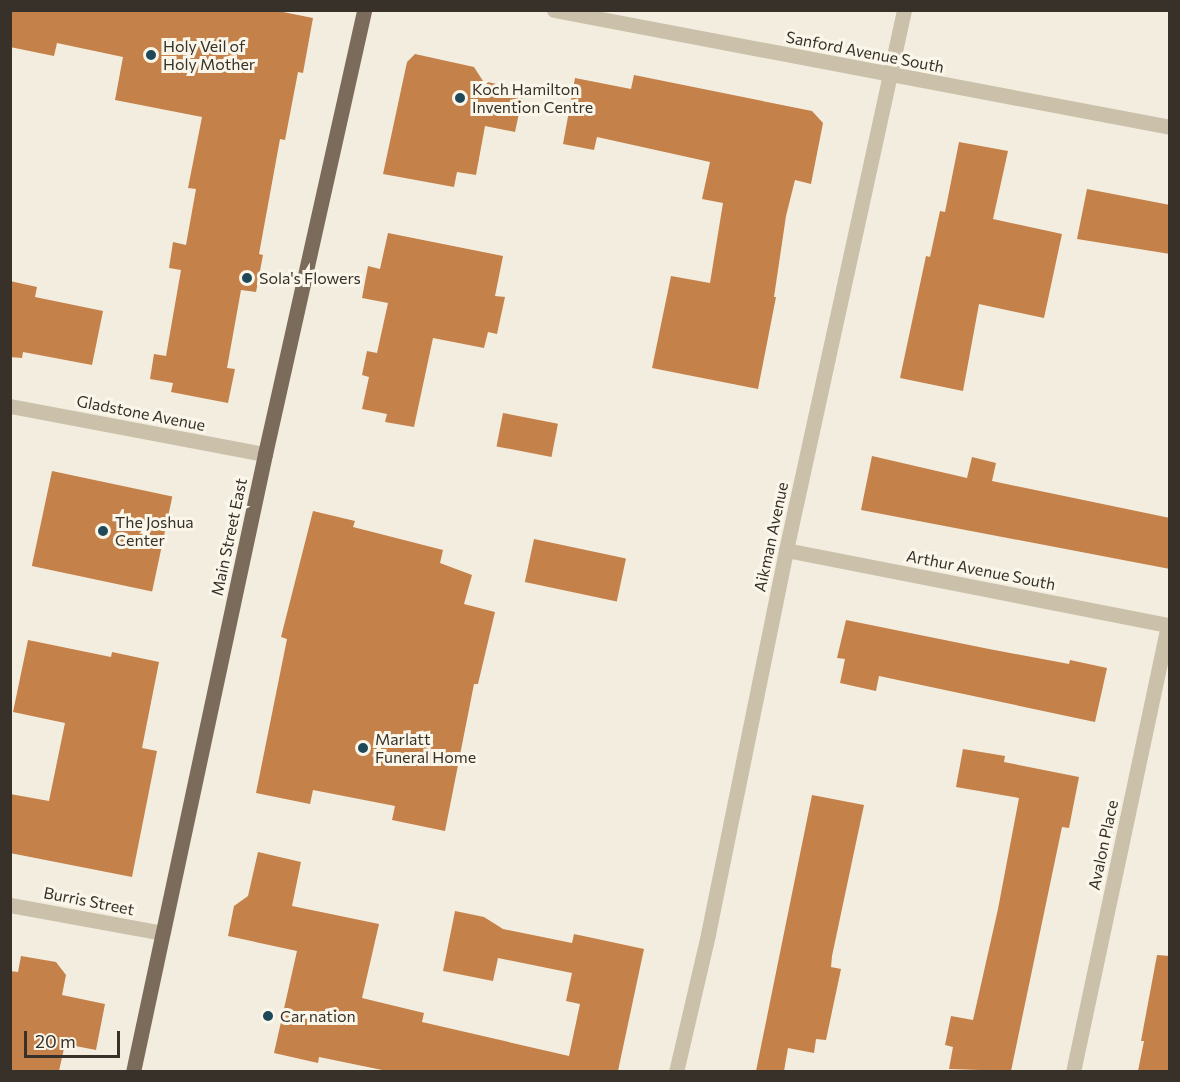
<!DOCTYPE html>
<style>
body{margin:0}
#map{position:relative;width:1180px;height:1082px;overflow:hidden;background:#f2edde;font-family:Commissioner,sans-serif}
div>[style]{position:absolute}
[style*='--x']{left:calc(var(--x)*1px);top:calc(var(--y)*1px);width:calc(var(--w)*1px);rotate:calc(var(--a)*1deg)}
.building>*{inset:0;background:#c5814a;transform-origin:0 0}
.minor>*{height:15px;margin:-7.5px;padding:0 7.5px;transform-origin:7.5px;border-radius:7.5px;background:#cbc0aa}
.major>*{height:15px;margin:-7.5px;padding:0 7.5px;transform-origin:7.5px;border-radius:7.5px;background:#7a6b5b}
.dots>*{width:16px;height:16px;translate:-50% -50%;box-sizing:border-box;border:3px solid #faf6ea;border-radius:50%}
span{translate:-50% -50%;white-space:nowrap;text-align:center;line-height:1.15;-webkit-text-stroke:6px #faf6ea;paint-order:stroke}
.poi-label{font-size:16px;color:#383129}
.left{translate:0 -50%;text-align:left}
.street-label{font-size:16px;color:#383129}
.frame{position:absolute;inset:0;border:12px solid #383129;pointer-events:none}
.scale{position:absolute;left:24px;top:1031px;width:96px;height:27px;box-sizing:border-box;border:3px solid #383129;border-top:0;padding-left:8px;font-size:18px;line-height:21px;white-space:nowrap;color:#383129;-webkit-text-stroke:4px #faf6ea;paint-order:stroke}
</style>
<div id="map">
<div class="building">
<i style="clip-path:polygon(10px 10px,273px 10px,313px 18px,303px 73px,298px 72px,285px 140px,280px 139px,259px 254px,263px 255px,256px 292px,241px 290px,227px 368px,235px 369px,228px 403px,171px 392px,173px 383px,150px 379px,154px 354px,166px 356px,181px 270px,169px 268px,173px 242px,186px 245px,196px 189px,188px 188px,202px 117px,115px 100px,123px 57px,57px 43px,54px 56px,10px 47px)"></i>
<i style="clip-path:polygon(415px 54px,474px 67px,483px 81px,524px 90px,515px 132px,485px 126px,476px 175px,457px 172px,454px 187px,383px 174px,407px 62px)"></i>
<i style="clip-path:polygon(634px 75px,812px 111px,823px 123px,811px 184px,795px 180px,786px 216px,774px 297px,776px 297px,758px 389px,652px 368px,671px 276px,710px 283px,723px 203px,702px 199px,710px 162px,597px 137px,594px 150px,563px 144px,575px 78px,631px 89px)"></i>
<i style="clip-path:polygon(959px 142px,1008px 151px,993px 219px,1062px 234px,1044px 318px,979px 304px,963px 391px,900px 378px,926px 256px,930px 257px,940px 211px,945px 212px)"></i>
<i style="clip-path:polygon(1087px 189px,1170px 205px,1170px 254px,1077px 239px)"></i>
<i style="clip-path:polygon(388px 233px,503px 256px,495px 296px,505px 297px,497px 334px,488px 332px,484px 348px,433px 338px,414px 427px,385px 422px,387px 414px,362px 409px,369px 377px,362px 375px,367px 351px,377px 353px,388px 303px,362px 298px,368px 266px,380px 269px)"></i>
<i style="clip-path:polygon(10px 281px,37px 287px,35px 297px,103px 311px,92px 365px,23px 352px,22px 358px,10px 357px)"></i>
<i style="left:503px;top:413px;width:56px;height:34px;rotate:11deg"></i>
<i style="clip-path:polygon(872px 456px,967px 478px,972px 457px,996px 463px,992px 481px,1170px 518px,1170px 569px,861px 510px)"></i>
<i style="left:52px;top:471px;width:123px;height:97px;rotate:12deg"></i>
<i style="clip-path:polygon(313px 511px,355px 521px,353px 527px,443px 550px,440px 563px,472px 575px,464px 604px,495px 612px,478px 684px,474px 684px,445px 831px,392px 820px,395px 806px,313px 790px,310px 804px,256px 793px,287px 639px,281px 637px)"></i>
<i style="left:534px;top:539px;width:94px;height:44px;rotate:12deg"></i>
<i style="clip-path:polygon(846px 620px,989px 649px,1069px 664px,1070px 660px,1107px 668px,1095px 722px,879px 676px,876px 691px,840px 683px,845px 659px,837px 658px)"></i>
<i style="clip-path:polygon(28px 640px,111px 657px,112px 652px,159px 662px,142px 748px,157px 751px,132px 877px,10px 853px,10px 794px,49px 801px,65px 723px,13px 712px)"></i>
<i style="clip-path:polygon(963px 749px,1005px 756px,1004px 762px,1079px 777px,1069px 828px,1062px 827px,1011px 1071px,949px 1069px,953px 1047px,945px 1045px,951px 1016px,973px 1020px,998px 909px,1019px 798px,956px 787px)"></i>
<i style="clip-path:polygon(812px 795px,864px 805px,832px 956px,831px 967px,841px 969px,826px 1040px,816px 1039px,814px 1053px,788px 1048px,784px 1071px,756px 1071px)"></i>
<i style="clip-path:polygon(258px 852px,301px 862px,292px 906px,379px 924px,362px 998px,424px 1013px,422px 1022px,569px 1056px,580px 1004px,566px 1001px,572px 973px,498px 958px,493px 981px,443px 971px,455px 911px,484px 917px,503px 929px,572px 943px,574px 934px,644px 949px,618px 1071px,387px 1071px,319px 1057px,318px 1063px,274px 1053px,297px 951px,228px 936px,234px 906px,248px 896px)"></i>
<i style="clip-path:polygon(1157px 955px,1170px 956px,1170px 1071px,1138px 1071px,1144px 1041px,1141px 1041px)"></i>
<i style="clip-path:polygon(21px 956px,56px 962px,66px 975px,62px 995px,105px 1004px,96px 1050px,65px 1044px,59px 1071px,10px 1071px,10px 971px,18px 972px)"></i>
</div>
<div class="minor">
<i style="--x:554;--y:10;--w:627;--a:10.75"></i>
<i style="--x:10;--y:406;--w:259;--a:10.7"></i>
<i style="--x:786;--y:550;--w:391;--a:11.1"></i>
<i style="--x:10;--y:905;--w:155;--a:10.4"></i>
<i style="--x:676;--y:1072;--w:142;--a:-76.9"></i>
<i style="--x:708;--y:934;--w:392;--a:-78.5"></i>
<i style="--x:786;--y:550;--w:553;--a:-77.67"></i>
<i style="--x:1073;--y:1072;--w:457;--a:-78"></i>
</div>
<div class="major">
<i style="--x:133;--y:1072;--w:632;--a:-77.94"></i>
<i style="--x:265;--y:454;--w:455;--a:-77.4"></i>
</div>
<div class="dots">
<i style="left:151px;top:55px;background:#1f4959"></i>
<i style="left:460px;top:98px;background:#1f4959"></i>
<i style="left:247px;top:278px;background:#1f4959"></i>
<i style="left:103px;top:531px;background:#1f4959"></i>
<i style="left:363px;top:748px;background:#1f4959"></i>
<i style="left:268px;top:1016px;background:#1f4959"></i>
</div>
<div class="poi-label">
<span class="left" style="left:163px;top:55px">Holy Veil of<br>Holy Mother</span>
<span class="left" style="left:472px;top:98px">Koch Hamilton<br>Invention Centre</span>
<span class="left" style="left:259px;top:278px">Sola's Flowers</span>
<span class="left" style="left:115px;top:531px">The Joshua<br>Center</span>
<span class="left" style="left:375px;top:748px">Marlatt<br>Funeral Home</span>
<span class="left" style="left:280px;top:1016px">Car nation</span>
</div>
<div class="street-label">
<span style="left:865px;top:52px;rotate:11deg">Sanford Avenue South</span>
<span style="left:141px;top:413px;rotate:11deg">Gladstone Avenue</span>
<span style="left:229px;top:537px;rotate:-78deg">Main Street East</span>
<span style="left:771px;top:537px;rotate:-78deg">Aikman Avenue</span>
<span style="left:981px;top:570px;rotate:11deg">Arthur Avenue South</span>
<span style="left:1103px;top:845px;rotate:-78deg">Avalon Place</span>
<span style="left:89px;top:901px;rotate:11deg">Burris Street</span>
</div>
<div class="frame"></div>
<div class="scale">20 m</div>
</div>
